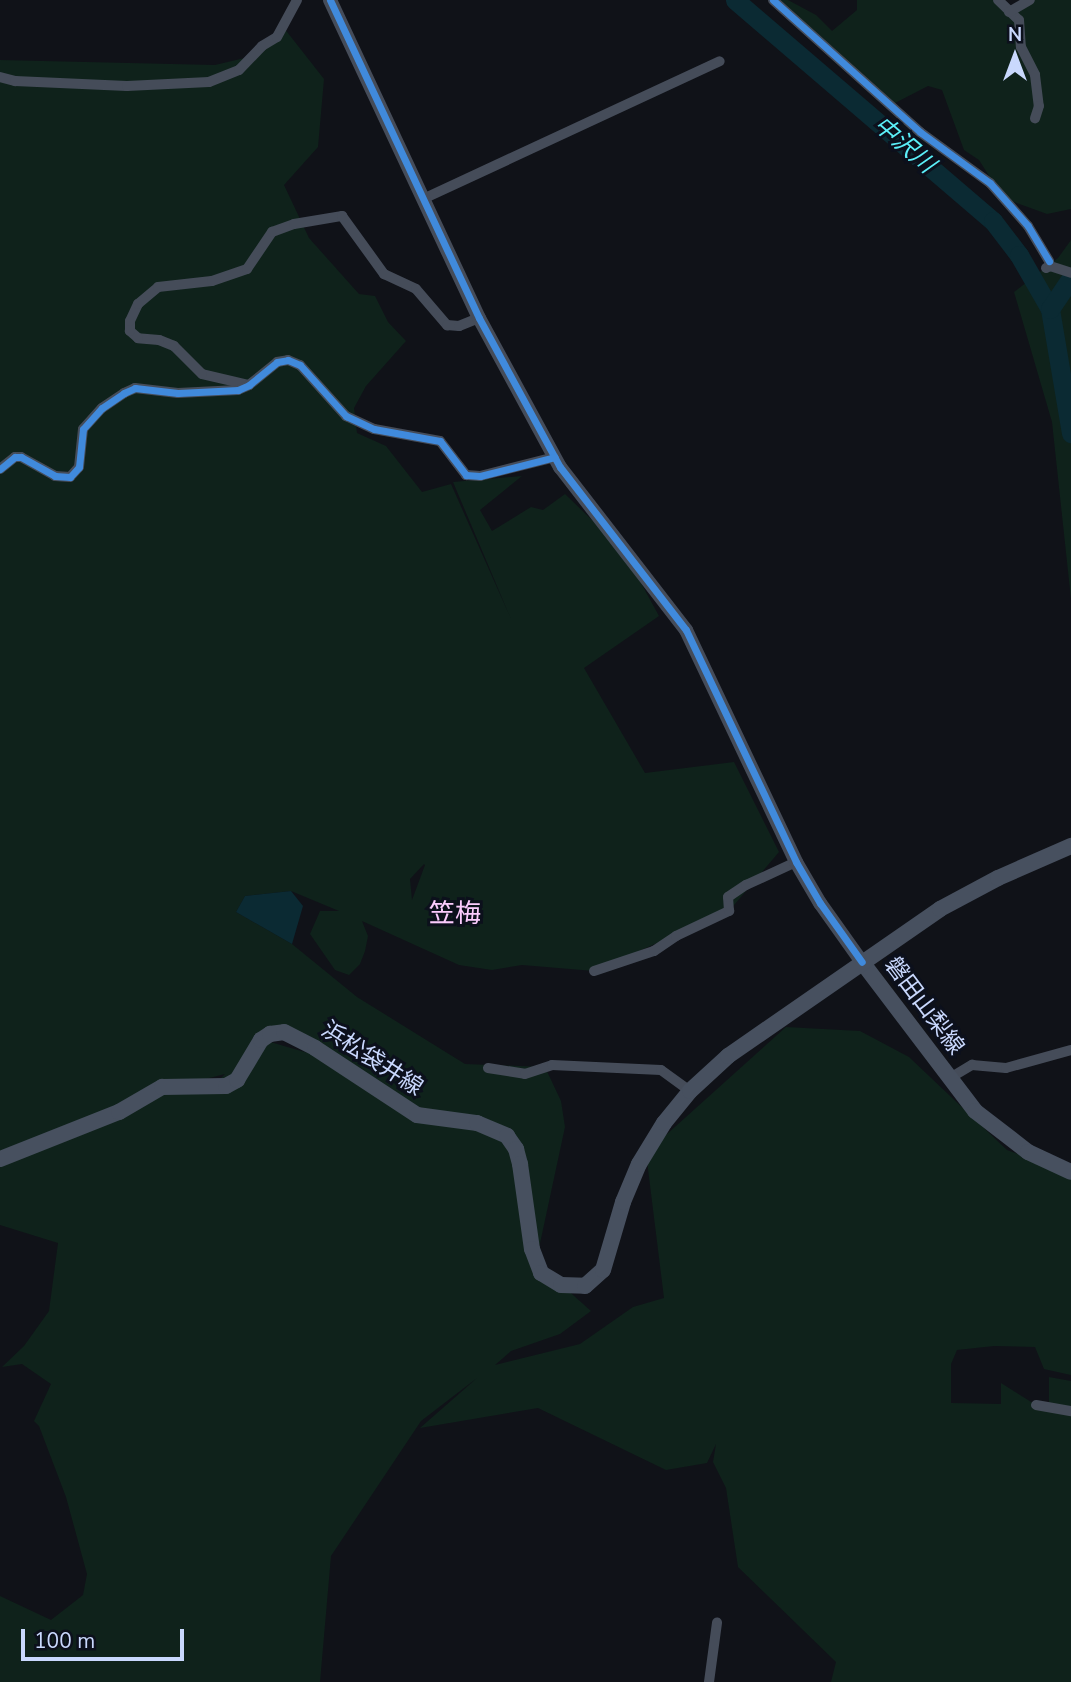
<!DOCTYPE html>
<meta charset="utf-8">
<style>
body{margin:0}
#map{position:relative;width:1071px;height:1682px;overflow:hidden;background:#101218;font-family:"Nunito Sans","Noto Sans JP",sans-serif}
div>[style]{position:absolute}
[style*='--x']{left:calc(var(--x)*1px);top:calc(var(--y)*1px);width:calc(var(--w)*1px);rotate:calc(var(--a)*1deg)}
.green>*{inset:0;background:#0f221b}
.water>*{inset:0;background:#0b2a33}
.river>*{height:19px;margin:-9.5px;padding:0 9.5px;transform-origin:9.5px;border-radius:9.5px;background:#0b2a33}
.minor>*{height:10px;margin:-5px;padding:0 5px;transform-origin:5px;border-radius:5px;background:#454c59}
.tertiary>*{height:14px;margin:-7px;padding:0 7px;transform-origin:7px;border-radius:7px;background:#454c59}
.secondary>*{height:16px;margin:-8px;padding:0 8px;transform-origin:8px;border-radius:8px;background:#47505f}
.cycleway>*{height:7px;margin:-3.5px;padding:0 3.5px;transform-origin:3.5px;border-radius:3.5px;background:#408adc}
span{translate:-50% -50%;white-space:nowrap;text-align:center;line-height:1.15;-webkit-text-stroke:6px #0c101c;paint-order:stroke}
.street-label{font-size:23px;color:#c9d8fd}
.water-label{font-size:24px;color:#5beff8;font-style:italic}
.quarter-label{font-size:26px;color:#fbcbfd}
.north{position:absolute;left:980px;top:21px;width:70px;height:70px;-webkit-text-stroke:5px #0c101c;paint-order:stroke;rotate:0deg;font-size:19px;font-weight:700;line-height:28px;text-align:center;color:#c9d8fd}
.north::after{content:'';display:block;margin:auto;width:24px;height:32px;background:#c9d8fd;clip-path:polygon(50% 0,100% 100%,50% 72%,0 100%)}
.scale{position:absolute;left:21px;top:1629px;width:163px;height:32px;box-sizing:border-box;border:4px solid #c9d8fd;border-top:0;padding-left:9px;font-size:21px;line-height:24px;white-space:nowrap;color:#c9d8fd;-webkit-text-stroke:5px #0c101c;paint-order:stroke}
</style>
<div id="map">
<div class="green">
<i style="clip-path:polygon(780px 0,788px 0,816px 15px,832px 31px,857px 10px,857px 0,998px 0,1009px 12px,1030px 0,1071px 0,1071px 209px,1047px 214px,1003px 198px,979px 160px,964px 150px,942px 90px,928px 86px,895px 103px)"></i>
<i style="clip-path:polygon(evenodd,284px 28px,324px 79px,318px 147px,284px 185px,309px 238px,359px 294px,375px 296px,388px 322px,406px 341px,366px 386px,354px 408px,357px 433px,386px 446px,422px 492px,451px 484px,511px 619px,453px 482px,522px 476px,480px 510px,492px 531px,531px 507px,543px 510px,565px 494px,623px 550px,659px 616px,584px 668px,645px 773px,734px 762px,779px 852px,729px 911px,594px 971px,522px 965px,492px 970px,459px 965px,362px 921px,368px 936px,365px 951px,360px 964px,349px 975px,335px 970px,310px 934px,320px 911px,339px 911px,291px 891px,245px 896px,236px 912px,292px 944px,357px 997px,465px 1064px,545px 1067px,561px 1101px,565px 1127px,536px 1262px,591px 1311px,560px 1334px,511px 1351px,495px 1365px,580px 1344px,633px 1307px,664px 1298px,646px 1153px,786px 1027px,860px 1031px,909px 1057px,1007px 1150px,1071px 1173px,1071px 1375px,1044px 1369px,1035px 1347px,994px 1346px,957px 1350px,951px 1364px,951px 1403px,1001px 1404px,1001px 1383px,1036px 1405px,1049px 1407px,1049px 1377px,1071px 1381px,1071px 1682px,831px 1682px,836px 1662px,738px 1567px,726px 1488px,713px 1462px,716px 1444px,707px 1463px,666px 1470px,538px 1408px,420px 1428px,477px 1378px,421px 1421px,331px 1556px,320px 1682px,0 1682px,0 1596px,51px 1620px,83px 1595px,87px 1574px,66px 1497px,39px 1426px,34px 1421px,51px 1384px,22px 1364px,2px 1367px,24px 1346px,49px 1311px,58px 1243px,0 1225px,0 60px,215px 65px,261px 54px,284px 28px,424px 864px,425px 865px,412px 900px,410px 879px,424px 864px,284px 28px,271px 1034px,308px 1053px,267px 1041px,271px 1034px,284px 28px,225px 1074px,212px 1087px,155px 1092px,225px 1074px)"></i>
<i style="clip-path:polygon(1071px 240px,1071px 599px,1052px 422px,1014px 292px,1058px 258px)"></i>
</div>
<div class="water">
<i style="clip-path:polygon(291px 891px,303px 906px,292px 944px,236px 912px,245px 896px)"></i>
</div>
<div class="river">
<i style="--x:735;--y:0;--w:340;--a:40.6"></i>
<i style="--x:993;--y:221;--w:43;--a:52.6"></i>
<i style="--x:1019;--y:255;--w:62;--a:60.1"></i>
<i style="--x:1050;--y:309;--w:126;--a:80.4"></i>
<i style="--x:1050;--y:309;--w:37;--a:-56"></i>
</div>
<div class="minor">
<i style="--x:773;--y:0;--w:198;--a:41.9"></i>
<i style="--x:920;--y:132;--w:87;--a:36.1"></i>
<i style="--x:990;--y:183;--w:57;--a:48.5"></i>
<i style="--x:1028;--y:226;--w:41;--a:59"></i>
<i style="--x:998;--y:0;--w:29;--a:44"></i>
<i style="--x:1019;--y:20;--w:27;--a:86"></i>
<i style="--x:1021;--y:47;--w:31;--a:63"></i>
<i style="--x:1035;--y:75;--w:31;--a:83"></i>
<i style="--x:1039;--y:106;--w:13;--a:108"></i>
<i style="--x:1009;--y:12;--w:24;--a:-30"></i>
<i style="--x:0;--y:77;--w:16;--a:15"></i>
<i style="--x:15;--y:81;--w:112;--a:2.6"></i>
<i style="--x:127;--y:86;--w:82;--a:-2.8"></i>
<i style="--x:209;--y:82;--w:32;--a:-22"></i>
<i style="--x:239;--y:70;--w:33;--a:-46"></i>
<i style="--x:262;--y:46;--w:17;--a:-31"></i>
<i style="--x:277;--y:37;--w:42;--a:-61.6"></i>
<i style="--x:423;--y:199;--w:327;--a:-24.9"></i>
<i style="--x:1046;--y:268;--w:4;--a:-27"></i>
<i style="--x:1050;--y:266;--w:22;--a:18"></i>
<i style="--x:249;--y:385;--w:48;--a:-166.8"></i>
<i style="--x:202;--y:374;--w:40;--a:-135"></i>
<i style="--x:174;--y:346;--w:16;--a:-158"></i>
<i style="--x:159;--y:340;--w:21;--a:-175"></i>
<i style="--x:138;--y:338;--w:11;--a:-139"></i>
<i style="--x:130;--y:331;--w:10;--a:-90"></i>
<i style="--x:130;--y:321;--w:19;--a:-65"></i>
<i style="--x:138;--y:304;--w:26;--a:-40"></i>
<i style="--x:158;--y:287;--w:54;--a:-6.3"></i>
<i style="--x:212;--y:281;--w:37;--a:-19"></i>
<i style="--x:247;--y:269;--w:45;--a:-56"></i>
<i style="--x:272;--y:232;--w:23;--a:-20"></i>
<i style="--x:294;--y:224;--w:49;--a:-9.5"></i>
<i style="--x:342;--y:216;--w:72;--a:54.1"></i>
<i style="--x:384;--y:274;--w:35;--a:25"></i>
<i style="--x:416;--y:289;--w:48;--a:49.3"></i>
<i style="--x:447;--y:325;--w:12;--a:5"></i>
<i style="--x:459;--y:326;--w:22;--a:-22"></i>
<i style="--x:0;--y:469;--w:19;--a:-39"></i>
<i style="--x:15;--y:457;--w:6;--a:0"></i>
<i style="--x:21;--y:457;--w:39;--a:29"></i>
<i style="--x:55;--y:476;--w:15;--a:4"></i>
<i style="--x:70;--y:477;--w:13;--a:-48"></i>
<i style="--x:79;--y:467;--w:38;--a:-84"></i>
<i style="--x:83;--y:429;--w:28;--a:-48"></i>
<i style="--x:102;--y:408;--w:27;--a:-34"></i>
<i style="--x:124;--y:393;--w:12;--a:-24"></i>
<i style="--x:135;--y:388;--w:43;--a:6.6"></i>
<i style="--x:178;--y:393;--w:60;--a:-2.9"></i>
<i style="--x:238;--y:390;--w:12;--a:-24"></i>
<i style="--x:249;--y:385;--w:36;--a:-39"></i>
<i style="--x:277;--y:362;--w:11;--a:-10"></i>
<i style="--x:288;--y:360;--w:13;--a:23"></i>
<i style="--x:300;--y:365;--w:69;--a:48"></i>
<i style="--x:346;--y:416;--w:31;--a:25"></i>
<i style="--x:374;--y:429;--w:67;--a:10.3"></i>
<i style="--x:440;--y:441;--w:43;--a:52.6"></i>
<i style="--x:466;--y:475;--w:14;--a:4"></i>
<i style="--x:480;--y:476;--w:77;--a:-14.2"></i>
<i style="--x:594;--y:971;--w:63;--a:-18.4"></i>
<i style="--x:654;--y:951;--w:27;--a:-34"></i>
<i style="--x:676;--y:936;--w:59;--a:-25.3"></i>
<i style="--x:729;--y:911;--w:14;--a:-94"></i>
<i style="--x:728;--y:897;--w:22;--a:-34"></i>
<i style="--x:746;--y:885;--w:55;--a:-24.7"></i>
<i style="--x:488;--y:1068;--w:37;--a:9"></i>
<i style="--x:525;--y:1074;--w:28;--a:-18"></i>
<i style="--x:552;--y:1065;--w:109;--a:2.6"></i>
<i style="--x:661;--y:1070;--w:36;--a:36"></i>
<i style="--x:950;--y:1078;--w:26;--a:-31"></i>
<i style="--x:972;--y:1065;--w:34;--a:5"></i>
<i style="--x:1006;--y:1068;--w:67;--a:-15.5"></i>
<i style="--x:1036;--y:1405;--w:36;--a:10"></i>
<i style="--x:709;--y:1682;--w:60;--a:-82.3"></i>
</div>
<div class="tertiary">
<i style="--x:330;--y:0;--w:351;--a:64.9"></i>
<i style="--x:479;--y:318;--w:170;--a:61.5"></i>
<i style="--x:560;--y:467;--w:206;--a:52.3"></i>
<i style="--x:686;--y:630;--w:257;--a:64.6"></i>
<i style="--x:796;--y:862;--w:48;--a:59.7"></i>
<i style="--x:820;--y:903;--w:72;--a:54.6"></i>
</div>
<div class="secondary">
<i style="--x:862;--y:962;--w:187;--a:52.8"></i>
<i style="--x:975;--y:1111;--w:67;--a:37.7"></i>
<i style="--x:1028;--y:1152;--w:47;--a:24.9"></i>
<i style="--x:0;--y:1159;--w:128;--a:-21.6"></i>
<i style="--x:119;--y:1112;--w:50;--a:-30.2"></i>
<i style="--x:162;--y:1087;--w:64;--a:-0.9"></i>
<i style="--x:226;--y:1086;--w:13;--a:-29"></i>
<i style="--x:237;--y:1080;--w:47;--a:-59"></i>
<i style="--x:261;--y:1040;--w:11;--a:-34"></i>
<i style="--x:270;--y:1034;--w:14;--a:-8"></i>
<i style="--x:284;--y:1032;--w:35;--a:27"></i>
<i style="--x:315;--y:1048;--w:122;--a:33.3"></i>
<i style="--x:417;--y:1115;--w:61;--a:7.6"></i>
<i style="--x:477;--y:1123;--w:33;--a:23"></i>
<i style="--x:507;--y:1136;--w:16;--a:55"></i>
<i style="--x:516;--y:1149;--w:16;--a:75"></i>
<i style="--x:520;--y:1164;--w:86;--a:82"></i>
<i style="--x:532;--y:1249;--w:26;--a:69"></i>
<i style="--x:541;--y:1273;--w:23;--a:31"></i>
<i style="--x:561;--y:1285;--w:24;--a:2"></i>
<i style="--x:585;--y:1286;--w:24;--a:-42"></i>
<i style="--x:603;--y:1270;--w:71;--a:-73.6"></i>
<i style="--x:623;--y:1202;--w:41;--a:-67.2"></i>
<i style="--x:639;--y:1164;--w:48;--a:-58.6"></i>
<i style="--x:664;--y:1123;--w:41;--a:-50.9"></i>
<i style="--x:690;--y:1091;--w:52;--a:-42.6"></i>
<i style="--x:728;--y:1056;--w:258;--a:-34.7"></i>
<i style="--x:940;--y:909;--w:66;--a:-28.1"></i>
<i style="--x:998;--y:878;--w:80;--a:-23.7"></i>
</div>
<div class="cycleway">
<i style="--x:330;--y:0;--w:351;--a:64.9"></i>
<i style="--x:479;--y:318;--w:170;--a:61.5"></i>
<i style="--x:560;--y:467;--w:206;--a:52.3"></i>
<i style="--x:686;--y:630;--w:257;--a:64.6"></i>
<i style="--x:796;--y:862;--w:48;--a:59.7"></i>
<i style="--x:820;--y:903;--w:72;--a:54.6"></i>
<i style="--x:773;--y:0;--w:198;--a:41.9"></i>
<i style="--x:920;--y:132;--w:87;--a:36.1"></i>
<i style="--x:990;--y:183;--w:57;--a:48.5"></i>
<i style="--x:1028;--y:226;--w:41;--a:59"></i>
<i style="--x:0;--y:469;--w:19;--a:-39"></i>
<i style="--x:15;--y:457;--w:6;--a:0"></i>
<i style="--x:21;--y:457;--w:39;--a:29"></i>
<i style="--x:55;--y:476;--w:15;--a:4"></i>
<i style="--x:70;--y:477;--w:13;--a:-48"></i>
<i style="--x:79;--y:467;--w:38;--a:-84"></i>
<i style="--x:83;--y:429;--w:28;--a:-48"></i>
<i style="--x:102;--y:408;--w:27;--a:-34"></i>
<i style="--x:124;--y:393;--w:12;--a:-24"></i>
<i style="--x:135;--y:388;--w:43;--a:6.6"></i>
<i style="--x:178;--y:393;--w:60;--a:-2.9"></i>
<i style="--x:238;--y:390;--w:12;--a:-24"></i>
<i style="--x:249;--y:385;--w:36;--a:-39"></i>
<i style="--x:277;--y:362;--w:11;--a:-10"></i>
<i style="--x:288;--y:360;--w:13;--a:23"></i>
<i style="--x:300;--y:365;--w:69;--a:48"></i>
<i style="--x:346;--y:416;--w:31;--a:25"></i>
<i style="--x:374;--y:429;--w:67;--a:10.3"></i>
<i style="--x:440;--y:441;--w:43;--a:52.6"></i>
<i style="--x:466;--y:475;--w:14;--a:4"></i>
<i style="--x:480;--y:476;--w:77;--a:-14.2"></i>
</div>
<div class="street-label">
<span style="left:924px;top:1006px;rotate:53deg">磐田山梨線</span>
<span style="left:372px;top:1059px;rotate:33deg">浜松袋井線</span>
</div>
<div class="water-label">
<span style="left:904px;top:145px;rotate:41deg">中沢川</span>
</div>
<div class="quarter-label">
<span style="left:455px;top:914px">笠梅</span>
</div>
<div class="north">N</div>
<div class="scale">100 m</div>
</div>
